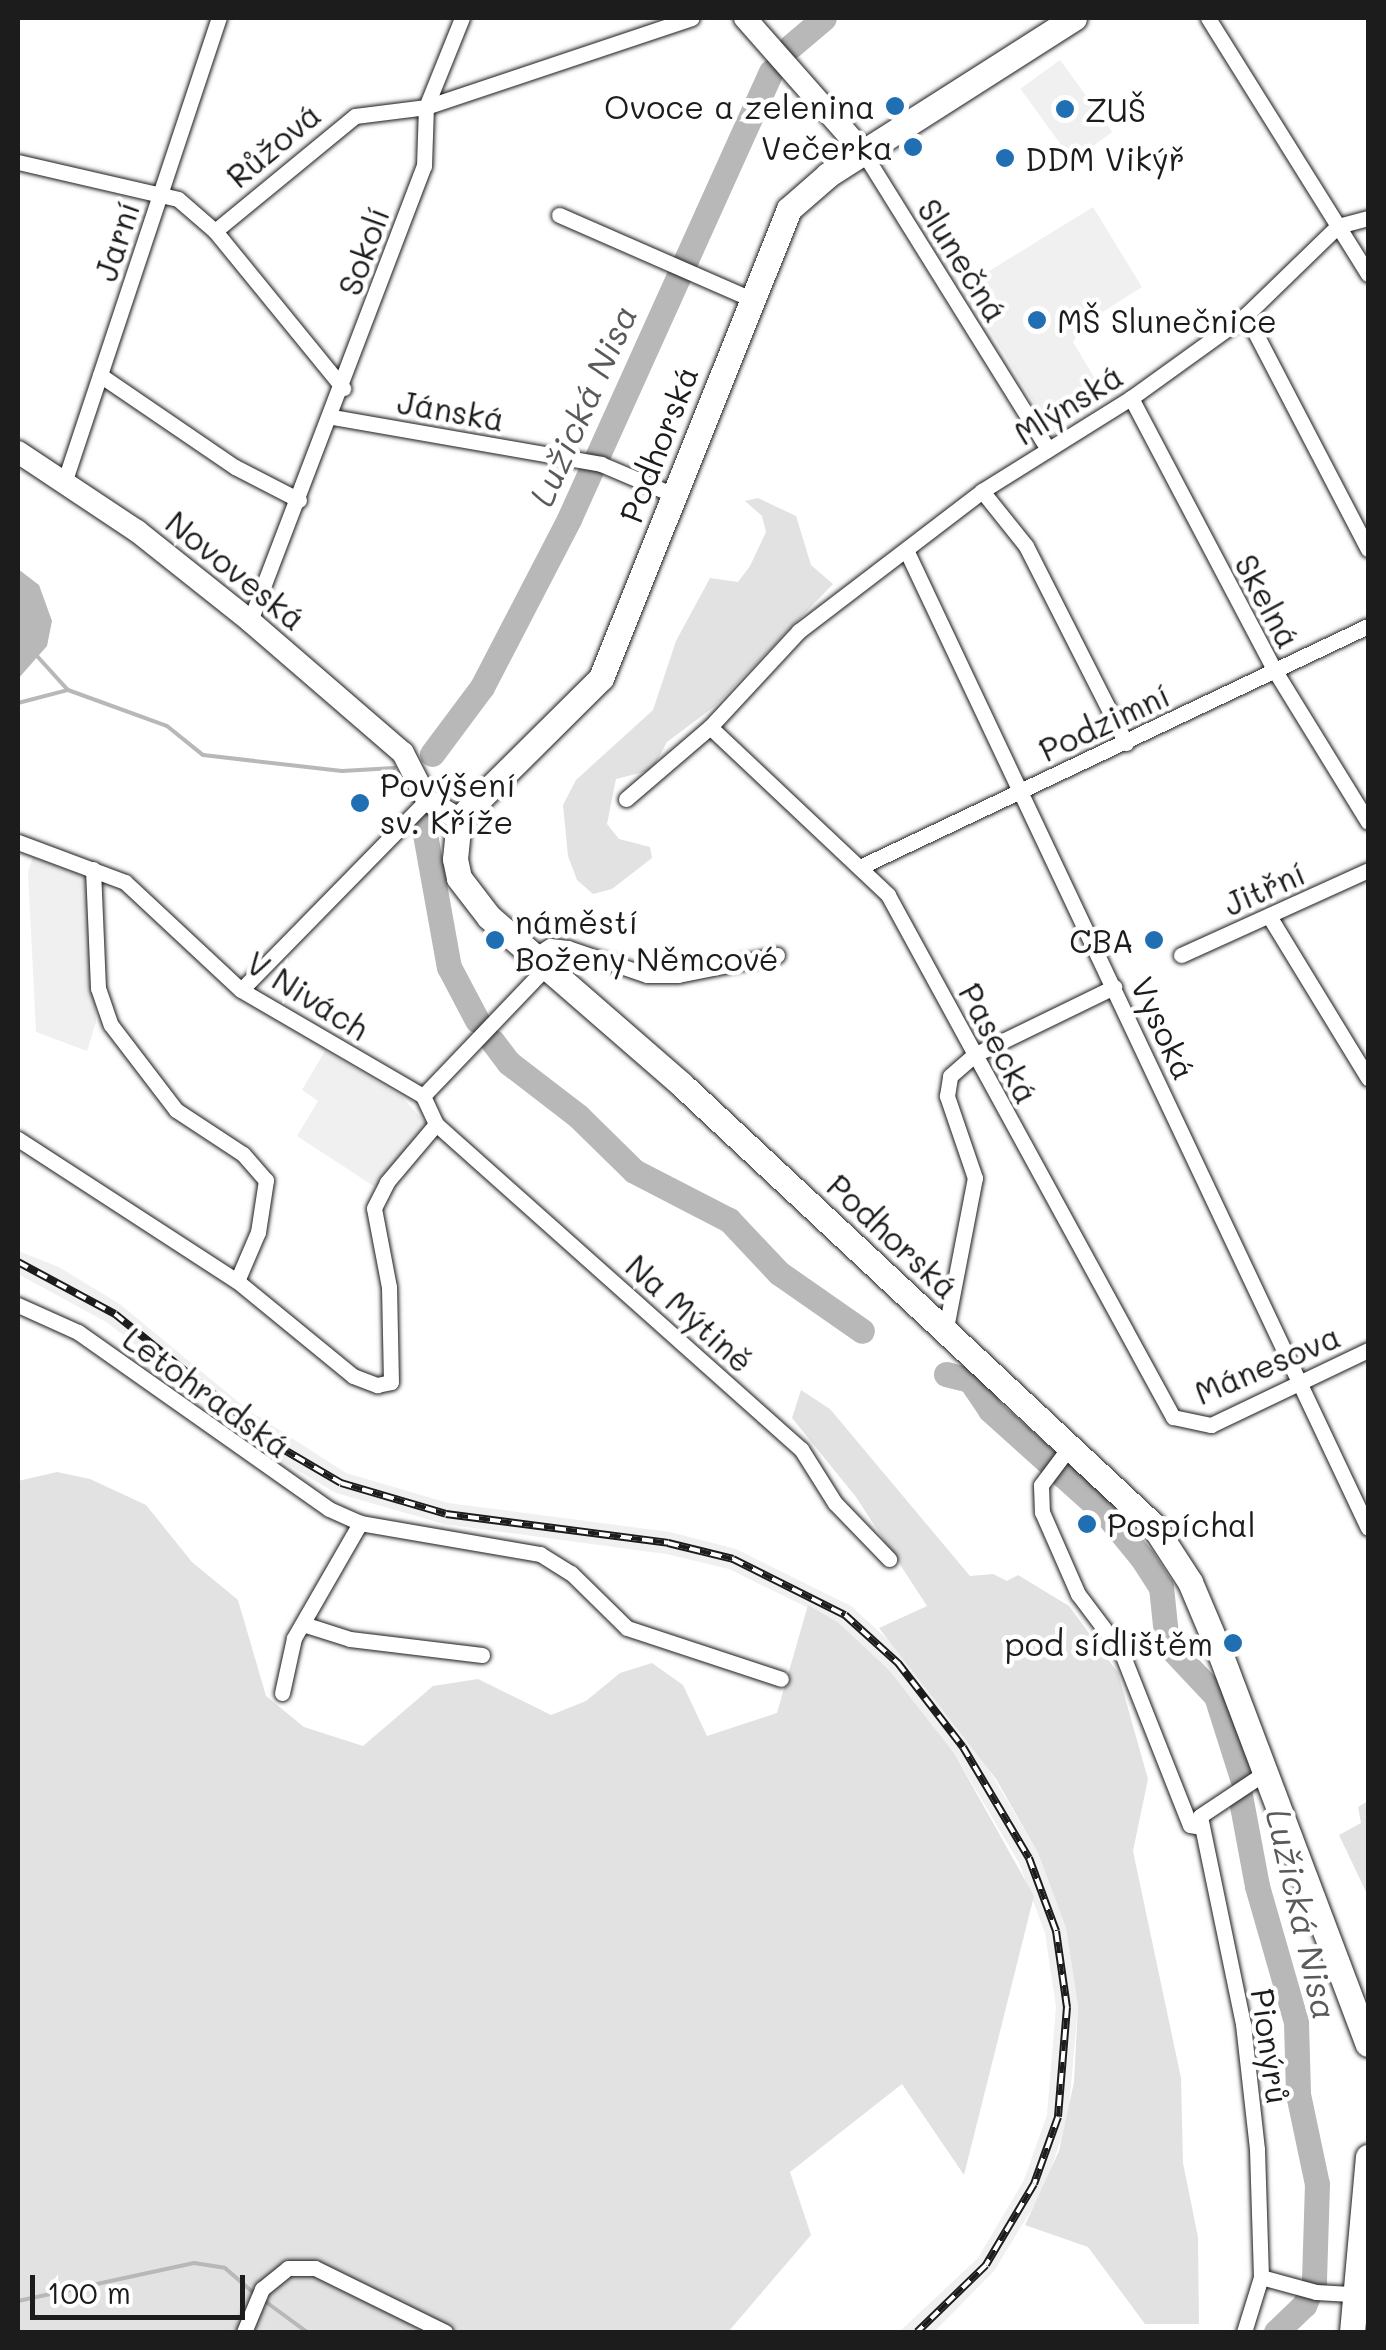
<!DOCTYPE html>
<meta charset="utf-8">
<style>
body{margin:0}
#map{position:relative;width:1386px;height:2350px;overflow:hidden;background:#fff;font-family:Mali,sans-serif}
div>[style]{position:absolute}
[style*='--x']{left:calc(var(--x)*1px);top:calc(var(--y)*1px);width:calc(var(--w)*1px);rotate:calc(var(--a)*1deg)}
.built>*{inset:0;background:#f0f0f0;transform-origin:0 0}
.green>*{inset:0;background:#e2e2e2}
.water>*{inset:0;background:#b8b8b8}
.stream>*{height:4px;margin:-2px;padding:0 2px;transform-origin:2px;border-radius:2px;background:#b8b8b8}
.river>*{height:25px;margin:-12.5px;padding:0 12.5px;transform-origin:12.5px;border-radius:12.5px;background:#b8b8b8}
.roads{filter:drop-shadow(0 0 2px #1c1c1c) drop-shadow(0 0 2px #1c1c1c)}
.street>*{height:15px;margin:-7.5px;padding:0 7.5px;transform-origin:7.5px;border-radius:7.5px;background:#fff}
.secondary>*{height:22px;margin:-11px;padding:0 11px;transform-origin:11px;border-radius:11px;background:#fff}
.primary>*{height:25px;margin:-12.5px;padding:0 12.5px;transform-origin:12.5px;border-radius:12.5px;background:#fff}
.rail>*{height:8px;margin-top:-4px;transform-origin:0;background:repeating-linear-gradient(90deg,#fff 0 11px,#1c1c1c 0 22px);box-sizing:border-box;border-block:2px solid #1c1c1c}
.dots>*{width:28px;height:28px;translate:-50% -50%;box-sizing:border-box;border:5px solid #fff;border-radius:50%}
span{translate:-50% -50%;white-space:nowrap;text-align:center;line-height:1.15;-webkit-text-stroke:9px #fff;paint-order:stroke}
.poi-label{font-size:32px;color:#1c1c1c}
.right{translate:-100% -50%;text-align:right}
.left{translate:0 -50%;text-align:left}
.street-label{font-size:32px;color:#1c1c1c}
.water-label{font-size:35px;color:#5a5a5a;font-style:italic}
.frame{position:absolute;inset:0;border:20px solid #1c1c1c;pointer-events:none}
.scale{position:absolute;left:30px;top:2275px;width:215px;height:45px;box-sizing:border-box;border:5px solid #1c1c1c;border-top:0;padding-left:12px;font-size:30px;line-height:35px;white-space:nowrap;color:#1c1c1c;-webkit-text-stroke:8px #fff;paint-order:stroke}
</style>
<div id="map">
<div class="built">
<i style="left:1060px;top:60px;width:89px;height:49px;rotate:54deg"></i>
<i style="clip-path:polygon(1093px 207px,1142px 287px,1084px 324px,1073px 342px,1106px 397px,1051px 431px,982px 317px,1000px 305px,981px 276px)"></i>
<i style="clip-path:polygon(33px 857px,87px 877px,96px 1022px,87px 1051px,36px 1032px,28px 872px)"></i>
<i style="clip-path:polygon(325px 1051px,402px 1097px,429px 1127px,375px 1187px,297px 1136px,318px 1101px,302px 1090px)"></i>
<i style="clip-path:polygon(18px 1251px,59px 1267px,121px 1305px,248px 1410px,346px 1473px,448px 1503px,670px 1532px,736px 1549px,851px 1606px,906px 1656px,972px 1741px,1038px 1853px,1066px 1928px,1078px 2006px,1068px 2119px,1044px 2189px,994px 2271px,934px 2332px,899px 2332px,978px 2258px,1024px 2180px,1047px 2115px,1056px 2007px,1045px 1933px,1019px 1863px,954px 1753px,889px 1670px,839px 1623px,729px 1569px,666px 1554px,444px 1524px,336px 1493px,270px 1454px,108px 1323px,18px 1274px)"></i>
</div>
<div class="green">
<i style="clip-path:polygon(758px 498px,796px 516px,811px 565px,833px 584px,715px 706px,667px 742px,652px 770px,616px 779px,607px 824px,619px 839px,650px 847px,652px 858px,612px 889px,593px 894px,577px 880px,568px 856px,563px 805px,576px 780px,653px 710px,676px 641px,710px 578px,738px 582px,750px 566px,766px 532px,762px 516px,745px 501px)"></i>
<i style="clip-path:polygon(801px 1390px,830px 1409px,970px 1576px,993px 1574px,1007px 1581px,1018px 1575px,1069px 1606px,1118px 1673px,1148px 1779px,1133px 1851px,1181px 2078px,1183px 2163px,1198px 2237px,1199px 2324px,1145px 2324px,1088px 2247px,1025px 2225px,1059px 2151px,1074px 2082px,1078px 2006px,1066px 1928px,1038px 1853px,996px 1779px,879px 1628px,927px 1606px,856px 1497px,792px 1418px)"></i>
<i style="clip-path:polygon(57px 1472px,90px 1479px,146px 1505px,192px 1562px,238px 1600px,266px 1696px,304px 1727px,363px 1746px,433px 1686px,478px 1679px,551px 1715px,586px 1701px,620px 1673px,652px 1663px,683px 1685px,707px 1736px,777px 1713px,808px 1605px,839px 1623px,889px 1670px,954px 1753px,1034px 1896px,964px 2175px,902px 2084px,790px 2172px,811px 2235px,728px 2332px,18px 2332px,18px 1481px)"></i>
<i style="clip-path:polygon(1368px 1801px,1368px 1896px,1339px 1835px,1361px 1823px,1358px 1807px)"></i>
</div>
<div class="water">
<i style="clip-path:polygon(18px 569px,39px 585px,52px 621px,47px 646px,18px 679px)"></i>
</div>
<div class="stream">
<i style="--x:37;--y:656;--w:45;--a:47.7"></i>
<i style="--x:18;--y:703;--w:52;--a:-14.6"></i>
<i style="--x:68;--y:690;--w:105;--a:20"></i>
<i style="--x:167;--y:726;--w:46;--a:38.9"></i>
<i style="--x:203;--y:755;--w:140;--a:6.6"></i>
<i style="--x:342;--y:771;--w:52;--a:-3.3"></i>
<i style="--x:18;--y:2301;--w:180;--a:-12.2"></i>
<i style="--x:194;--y:2263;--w:31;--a:9"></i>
<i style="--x:225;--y:2268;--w:38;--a:41"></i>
<i style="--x:266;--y:2302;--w:51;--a:36.2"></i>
</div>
<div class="river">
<i style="--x:791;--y:46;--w:43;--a:-40.3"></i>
<i style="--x:432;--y:754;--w:84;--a:-53.3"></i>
<i style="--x:482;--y:687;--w:189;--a:-62.6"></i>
<i style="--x:569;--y:519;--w:491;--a:-65.7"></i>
<i style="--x:423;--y:823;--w:146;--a:79.8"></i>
<i style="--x:449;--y:967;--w:60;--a:62.2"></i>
<i style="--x:493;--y:1042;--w:26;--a:53"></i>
<i style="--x:509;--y:1063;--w:87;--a:37.5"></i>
<i style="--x:578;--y:1116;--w:78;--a:44.5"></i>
<i style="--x:634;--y:1171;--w:107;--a:27.3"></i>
<i style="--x:729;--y:1220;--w:73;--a:46.7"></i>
<i style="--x:779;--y:1273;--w:101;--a:34.9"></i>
<i style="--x:946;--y:1374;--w:25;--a:14"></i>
<i style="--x:970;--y:1380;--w:36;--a:56"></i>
<i style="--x:990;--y:1410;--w:156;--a:41.9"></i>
<i style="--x:1106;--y:1514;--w:57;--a:50.7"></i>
<i style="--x:1142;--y:1558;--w:35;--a:57"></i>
<i style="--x:1161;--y:1587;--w:57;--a:84"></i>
<i style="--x:1167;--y:1644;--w:71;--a:46.7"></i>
<i style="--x:1216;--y:1696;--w:86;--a:72.4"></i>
<i style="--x:1240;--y:1795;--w:93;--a:79.4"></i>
<i style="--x:1257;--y:1886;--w:141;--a:74"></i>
<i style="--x:1296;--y:2022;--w:72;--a:88.4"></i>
<i style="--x:1298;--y:2094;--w:92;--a:78.1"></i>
<i style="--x:1317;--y:2184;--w:98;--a:91.8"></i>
<i style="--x:1314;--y:2282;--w:25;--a:113"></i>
<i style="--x:1304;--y:2305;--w:39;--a:136"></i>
</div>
<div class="roads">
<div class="street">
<i style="--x:1208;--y:18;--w:302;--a:58"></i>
<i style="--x:863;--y:152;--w:350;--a:58.1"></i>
<i style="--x:18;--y:162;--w:164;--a:13"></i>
<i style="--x:178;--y:199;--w:49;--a:40.9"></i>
<i style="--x:215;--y:231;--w:181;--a:-39.4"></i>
<i style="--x:355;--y:116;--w:72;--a:-7.2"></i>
<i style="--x:426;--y:107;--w:280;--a:-18.5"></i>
<i style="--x:559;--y:215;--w:210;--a:23.6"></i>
<i style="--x:215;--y:231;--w:203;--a:50.8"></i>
<i style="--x:1246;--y:315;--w:264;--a:62.5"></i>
<i style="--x:100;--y:375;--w:163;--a:34.3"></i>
<i style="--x:235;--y:467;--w:72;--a:27.3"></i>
<i style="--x:1131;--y:398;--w:309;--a:62.2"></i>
<i style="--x:1275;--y:671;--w:177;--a:58.4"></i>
<i style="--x:332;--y:417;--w:273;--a:9.9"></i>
<i style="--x:601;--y:464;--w:79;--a:23"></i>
<i style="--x:65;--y:480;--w:487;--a:-71.6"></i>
<i style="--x:982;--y:491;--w:70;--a:51.3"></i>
<i style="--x:1026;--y:546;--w:221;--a:63.1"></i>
<i style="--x:907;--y:552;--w:1079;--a:64.72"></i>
<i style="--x:250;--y:621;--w:487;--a:-69.1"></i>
<i style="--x:424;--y:166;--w:59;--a:-88.1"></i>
<i style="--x:426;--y:107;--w:96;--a:-68"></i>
<i style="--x:710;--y:727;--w:245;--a:43.3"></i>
<i style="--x:888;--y:895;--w:595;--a:61.37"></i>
<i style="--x:1173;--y:1417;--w:39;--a:12"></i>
<i style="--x:1211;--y:1425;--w:174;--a:-25.5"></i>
<i style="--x:626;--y:799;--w:111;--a:-40.6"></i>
<i style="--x:710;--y:727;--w:131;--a:-47.2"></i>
<i style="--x:799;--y:631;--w:230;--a:-37.4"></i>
<i style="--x:982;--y:491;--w:176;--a:-32"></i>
<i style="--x:1131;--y:398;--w:142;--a:-35.8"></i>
<i style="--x:1246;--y:315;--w:128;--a:-44.1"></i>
<i style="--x:1338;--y:226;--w:31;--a:-15"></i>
<i style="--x:18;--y:842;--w:114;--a:20.5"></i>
<i style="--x:125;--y:882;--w:158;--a:43"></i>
<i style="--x:241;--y:990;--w:211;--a:30.2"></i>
<i style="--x:862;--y:866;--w:560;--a:-25.38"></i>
<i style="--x:93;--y:869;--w:119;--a:87.6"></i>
<i style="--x:98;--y:988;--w:39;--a:71"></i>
<i style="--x:111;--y:1025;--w:107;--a:52.6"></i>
<i style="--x:176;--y:1110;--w:80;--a:33.3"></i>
<i style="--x:243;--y:1154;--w:35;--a:49"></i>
<i style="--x:266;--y:1180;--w:53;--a:98.7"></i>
<i style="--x:258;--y:1232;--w:53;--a:113.2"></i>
<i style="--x:1269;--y:916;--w:190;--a:58.6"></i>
<i style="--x:537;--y:954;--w:15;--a:-32"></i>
<i style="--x:550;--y:946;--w:18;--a:6"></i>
<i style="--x:568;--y:948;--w:83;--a:18.9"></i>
<i style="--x:647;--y:975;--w:31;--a:0"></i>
<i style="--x:678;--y:975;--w:101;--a:-11.4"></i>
<i style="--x:1181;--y:955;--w:205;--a:-24.4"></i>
<i style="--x:241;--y:990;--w:266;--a:-45.6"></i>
<i style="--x:423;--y:1096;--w:31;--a:65"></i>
<i style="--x:436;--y:1124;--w:489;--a:41.7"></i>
<i style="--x:801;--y:1449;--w:64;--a:57.8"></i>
<i style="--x:835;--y:1503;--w:78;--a:46"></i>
<i style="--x:423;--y:1096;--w:182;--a:-46.3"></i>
<i style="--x:18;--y:1139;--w:261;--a:33"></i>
<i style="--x:237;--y:1281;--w:150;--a:39.3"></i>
<i style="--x:353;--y:1376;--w:26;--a:21"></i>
<i style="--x:377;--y:1385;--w:14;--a:-12"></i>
<i style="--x:391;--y:1382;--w:95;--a:-91.2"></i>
<i style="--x:389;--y:1287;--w:80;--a:-100.8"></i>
<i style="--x:374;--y:1208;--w:29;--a:-63"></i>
<i style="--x:387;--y:1182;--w:76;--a:-49.8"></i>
<i style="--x:18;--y:1305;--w:66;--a:24.2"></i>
<i style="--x:78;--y:1332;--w:307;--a:35.2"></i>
<i style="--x:329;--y:1509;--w:34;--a:24"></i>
<i style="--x:360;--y:1523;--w:183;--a:9.8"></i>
<i style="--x:540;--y:1554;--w:36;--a:32"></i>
<i style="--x:571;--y:1573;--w:78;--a:44.5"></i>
<i style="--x:627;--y:1628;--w:162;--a:18.3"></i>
<i style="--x:946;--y:1328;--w:153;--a:-79.1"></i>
<i style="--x:975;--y:1178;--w:87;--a:-108.9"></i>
<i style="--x:947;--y:1096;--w:20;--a:-81"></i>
<i style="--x:950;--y:1076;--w:32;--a:-41"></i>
<i style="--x:974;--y:1055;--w:156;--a:-25.9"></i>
<i style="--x:1071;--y:1445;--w:50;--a:126.9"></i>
<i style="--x:1041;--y:1485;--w:27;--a:88"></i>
<i style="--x:1042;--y:1512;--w:90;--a:66.3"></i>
<i style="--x:1078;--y:1594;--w:71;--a:53"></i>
<i style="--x:1121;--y:1651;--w:187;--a:68.4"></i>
<i style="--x:1190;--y:1825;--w:11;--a:10"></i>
<i style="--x:303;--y:1624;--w:49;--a:17.7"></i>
<i style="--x:350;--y:1639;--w:133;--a:6.9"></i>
<i style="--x:282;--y:1693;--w:56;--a:-77.7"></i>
<i style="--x:294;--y:1638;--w:133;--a:-60.1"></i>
<i style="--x:1261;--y:2277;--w:57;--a:15.3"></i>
<i style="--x:1316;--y:2292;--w:52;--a:3.3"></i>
<i style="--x:244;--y:2332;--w:47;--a:-67.3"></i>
<i style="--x:262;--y:2289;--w:33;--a:-39"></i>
<i style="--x:288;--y:2268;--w:27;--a:0"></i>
<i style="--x:315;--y:2268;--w:145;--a:26.2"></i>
<i style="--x:1244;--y:2332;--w:58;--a:-72.8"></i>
<i style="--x:1261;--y:2277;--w:128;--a:-91.8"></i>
<i style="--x:1257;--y:2149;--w:126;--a:-96.4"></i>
<i style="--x:1243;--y:2024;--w:212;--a:-101.7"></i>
<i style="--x:1200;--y:1816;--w:79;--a:-33.7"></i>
</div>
<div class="secondary">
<i style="--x:745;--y:18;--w:179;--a:48.6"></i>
<i style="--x:18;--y:452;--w:143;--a:33.6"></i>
<i style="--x:137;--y:531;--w:144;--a:38.5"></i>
<i style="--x:250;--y:621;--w:202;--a:40.8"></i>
<i style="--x:403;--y:753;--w:53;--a:62.9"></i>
<i style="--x:427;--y:800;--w:37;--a:31"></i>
</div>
<div class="primary">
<i style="--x:1074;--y:18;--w:292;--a:147.5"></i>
<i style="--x:828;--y:175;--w:52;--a:138.9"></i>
<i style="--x:789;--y:209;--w:505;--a:111.84"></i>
<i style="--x:601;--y:678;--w:200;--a:135.2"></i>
<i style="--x:459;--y:819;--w:40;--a:95.7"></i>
<i style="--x:455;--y:859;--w:19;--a:78"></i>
<i style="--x:459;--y:878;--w:49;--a:52.4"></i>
<i style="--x:489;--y:917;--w:254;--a:41"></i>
<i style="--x:681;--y:1084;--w:646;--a:43.06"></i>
<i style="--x:1153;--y:1525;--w:68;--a:57"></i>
<i style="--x:1190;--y:1582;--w:77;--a:67.1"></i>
<i style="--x:1220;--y:1653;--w:418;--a:69.3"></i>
<i style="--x:1352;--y:2332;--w:176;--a:-84.8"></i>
</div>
</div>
<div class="rail">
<i style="--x:18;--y:1262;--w:110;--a:28.2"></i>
<i style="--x:115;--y:1314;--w:208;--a:39.1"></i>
<i style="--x:276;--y:1445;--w:75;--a:30.3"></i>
<i style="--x:341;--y:1483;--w:109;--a:16.4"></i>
<i style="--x:446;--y:1514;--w:224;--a:7.4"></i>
<i style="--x:668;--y:1543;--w:67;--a:13.8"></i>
<i style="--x:733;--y:1559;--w:125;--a:26.6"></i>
<i style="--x:845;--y:1615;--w:72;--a:42.2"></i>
<i style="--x:898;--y:1663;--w:106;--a:52.3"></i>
<i style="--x:963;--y:1747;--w:129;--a:59.3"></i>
<i style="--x:1029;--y:1858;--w:78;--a:69.7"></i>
<i style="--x:1056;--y:1931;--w:77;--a:81.8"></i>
<i style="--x:1067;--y:2007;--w:110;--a:94.7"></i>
<i style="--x:1058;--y:2117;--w:71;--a:109.7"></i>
<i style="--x:1034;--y:2184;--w:94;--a:120.7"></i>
<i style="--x:986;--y:2265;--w:96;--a:135.8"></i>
</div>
<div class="dots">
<i style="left:895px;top:106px;background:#1f6fb2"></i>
<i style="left:1065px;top:109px;background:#1f6fb2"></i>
<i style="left:913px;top:147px;background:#1f6fb2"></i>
<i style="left:1005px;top:158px;background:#1f6fb2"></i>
<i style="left:1037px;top:320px;background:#1f6fb2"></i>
<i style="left:360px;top:803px;background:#1f6fb2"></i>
<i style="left:495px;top:940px;background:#1f6fb2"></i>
<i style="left:1154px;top:940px;background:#1f6fb2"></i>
<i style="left:1087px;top:1524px;background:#1f6fb2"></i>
<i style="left:1233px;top:1643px;background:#1f6fb2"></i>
</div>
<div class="poi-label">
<span class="right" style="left:875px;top:106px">Ovoce a zelenina</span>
<span class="left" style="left:1085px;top:109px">ZUŠ</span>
<span class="right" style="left:893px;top:147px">Večerka</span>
<span class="left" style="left:1025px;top:158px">DDM Vikýř</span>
<span class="left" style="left:1057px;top:320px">MŠ Slunečnice</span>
<span class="left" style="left:380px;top:803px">Povýšení<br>sv. Kříže</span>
<span class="left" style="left:515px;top:940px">náměstí<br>Boženy Němcové</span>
<span class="right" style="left:1134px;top:940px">CBA</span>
<span class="left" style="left:1107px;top:1524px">Pospíchal</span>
<span class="right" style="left:1213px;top:1643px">pod sídlištěm</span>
</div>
<div class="street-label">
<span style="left:273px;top:145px;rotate:-40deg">Růžová</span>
<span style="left:116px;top:241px;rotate:-72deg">Jarní</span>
<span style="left:363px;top:251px;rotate:-70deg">Sokolí</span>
<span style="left:963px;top:260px;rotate:58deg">Slunečná</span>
<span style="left:1068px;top:404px;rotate:-32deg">Mlýnská</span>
<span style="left:451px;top:410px;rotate:10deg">Jánská</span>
<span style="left:658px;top:444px;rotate:-69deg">Podhorská</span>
<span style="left:236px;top:570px;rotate:39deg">Novoveská</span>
<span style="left:1268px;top:601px;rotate:62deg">Skelná</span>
<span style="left:1104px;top:722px;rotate:-25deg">Podzimní</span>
<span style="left:1264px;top:888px;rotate:-24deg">Jitřní</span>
<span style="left:308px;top:995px;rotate:32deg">V Nivách</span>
<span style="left:1164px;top:1028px;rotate:65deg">Vysoká</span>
<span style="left:999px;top:1043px;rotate:62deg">Pasecká</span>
<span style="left:893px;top:1236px;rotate:43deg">Podhorská</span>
<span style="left:690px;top:1313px;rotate:42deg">Na Mýtině</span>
<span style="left:1267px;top:1364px;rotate:-23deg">Mánesova</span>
<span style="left:207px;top:1392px;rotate:36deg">Letohradská</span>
<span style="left:1271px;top:2046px;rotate:82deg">Pionýrů</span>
</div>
<div class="water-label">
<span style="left:582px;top:405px;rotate:-66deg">Lužická Nisa</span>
<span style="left:1303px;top:1914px;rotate:77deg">Lužická Nisa</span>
</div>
<div class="frame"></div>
<div class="scale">100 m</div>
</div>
